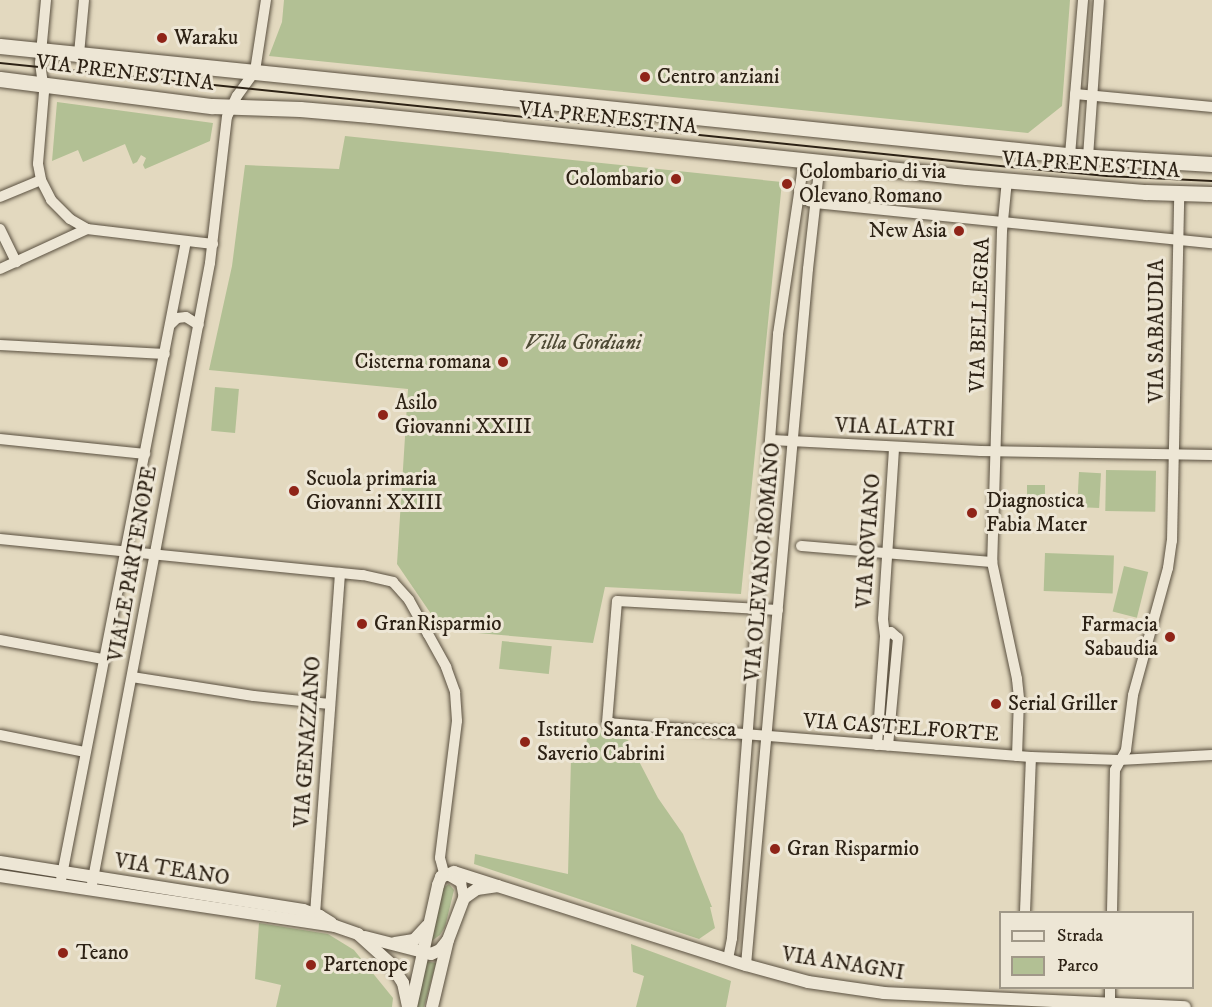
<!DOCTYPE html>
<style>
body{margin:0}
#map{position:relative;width:1212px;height:1007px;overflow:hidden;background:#e3d9bf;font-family:"IM FELL DW Pica",serif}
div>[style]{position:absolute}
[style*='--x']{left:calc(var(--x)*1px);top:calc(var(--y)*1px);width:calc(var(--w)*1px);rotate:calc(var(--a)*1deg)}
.green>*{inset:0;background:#b2c094;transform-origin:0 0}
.roads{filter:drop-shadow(0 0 2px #5a5040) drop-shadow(0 0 2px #5a5040)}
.minor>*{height:10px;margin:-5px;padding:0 5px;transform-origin:5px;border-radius:5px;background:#ede6d5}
.tertiary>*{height:12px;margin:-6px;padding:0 6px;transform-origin:6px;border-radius:6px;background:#ede6d5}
.secondary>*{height:15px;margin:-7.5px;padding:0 7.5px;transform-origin:7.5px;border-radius:7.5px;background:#ede6d5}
.tram>*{height:1.5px;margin:-0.75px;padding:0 0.75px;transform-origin:0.75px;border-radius:0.75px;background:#2d2215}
.dots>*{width:16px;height:16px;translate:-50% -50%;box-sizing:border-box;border:3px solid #ede6d5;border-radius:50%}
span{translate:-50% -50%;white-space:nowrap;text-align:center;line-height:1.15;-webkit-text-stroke:6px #ede6d5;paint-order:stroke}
.poi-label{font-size:21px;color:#2d2215}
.left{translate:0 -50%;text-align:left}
.right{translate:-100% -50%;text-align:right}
.street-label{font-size:21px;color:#2d2215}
.park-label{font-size:21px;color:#4e4a35;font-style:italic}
.legend{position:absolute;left:999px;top:911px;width:195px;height:78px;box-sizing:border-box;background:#ede6d5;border:2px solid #a09888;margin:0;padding:8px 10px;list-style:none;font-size:18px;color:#2d2215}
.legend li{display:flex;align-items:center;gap:12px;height:30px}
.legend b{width:30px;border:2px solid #a09888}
</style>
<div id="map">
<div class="green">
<i style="clip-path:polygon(284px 0,1070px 0,1062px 106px,1028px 133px,269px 56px,282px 22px)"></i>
<i style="clip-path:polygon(57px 102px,213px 123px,210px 141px,145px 169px,143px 165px,146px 158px,141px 155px,137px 162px,133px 164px,125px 144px,83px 162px,78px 150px,52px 161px)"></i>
<i style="clip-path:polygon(345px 136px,782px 182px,741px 594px,605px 587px,593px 643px,442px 630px,397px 564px,408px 389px,209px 370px,232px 266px,245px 165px,339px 169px)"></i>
<i style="left:215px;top:387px;width:24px;height:44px;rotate:5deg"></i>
<i style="left:1106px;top:470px;width:50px;height:41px;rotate:1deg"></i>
<i style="left:1079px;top:472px;width:22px;height:35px;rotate:3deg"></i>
<i style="left:1027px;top:485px;width:18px;height:23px"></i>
<i style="left:1045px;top:553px;width:69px;height:38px;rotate:2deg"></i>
<i style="left:1124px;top:566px;width:25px;height:47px;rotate:14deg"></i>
<i style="left:502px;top:641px;width:50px;height:28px;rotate:6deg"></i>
<i style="clip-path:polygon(588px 726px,628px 740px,658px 798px,683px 834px,712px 907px,710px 907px,715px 928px,699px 939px,474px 864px,475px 854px,568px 874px,571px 759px,585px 759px)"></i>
<i style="clip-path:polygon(449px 884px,454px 890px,445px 927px,440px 935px,430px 942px,443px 888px)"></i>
<i style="clip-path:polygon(259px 923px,328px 934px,354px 950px,393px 998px,392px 1007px,276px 1007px,281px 985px,255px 979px)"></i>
<i style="clip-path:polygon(631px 944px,731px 981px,726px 1007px,636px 1007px,644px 976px,633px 972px)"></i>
<i style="clip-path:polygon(425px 961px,436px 963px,424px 1007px,417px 1007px)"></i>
</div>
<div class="roads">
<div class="minor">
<i style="--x:46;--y:0;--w:63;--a:95.4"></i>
<i style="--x:40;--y:63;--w:29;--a:82"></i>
<i style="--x:44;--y:92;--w:72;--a:94.8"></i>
<i style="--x:38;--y:164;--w:16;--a:79"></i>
<i style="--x:41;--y:180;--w:22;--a:63"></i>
<i style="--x:51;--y:200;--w:27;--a:45"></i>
<i style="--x:70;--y:219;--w:20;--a:30"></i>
<i style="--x:87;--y:229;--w:127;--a:6.8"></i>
<i style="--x:79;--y:54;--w:54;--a:-84.7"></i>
<i style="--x:1075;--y:94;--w:138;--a:5.4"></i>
<i style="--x:1070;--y:155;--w:156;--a:-85.2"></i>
<i style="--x:1088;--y:157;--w:157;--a:-86"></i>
<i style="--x:1007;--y:180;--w:51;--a:95.6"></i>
<i style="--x:1002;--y:231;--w:331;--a:91.7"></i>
<i style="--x:992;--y:562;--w:120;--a:77.9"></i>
<i style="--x:1017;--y:679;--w:20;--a:84"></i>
<i style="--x:1019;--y:699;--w:57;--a:92"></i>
<i style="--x:799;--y:190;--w:15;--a:48"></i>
<i style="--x:809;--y:201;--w:6;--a:18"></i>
<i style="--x:815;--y:203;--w:399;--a:5.8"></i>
<i style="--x:0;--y:197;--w:44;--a:-22.5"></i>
<i style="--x:0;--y:229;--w:37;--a:64"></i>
<i style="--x:0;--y:269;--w:96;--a:-24.7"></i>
<i style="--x:171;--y:324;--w:8;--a:-45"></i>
<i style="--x:177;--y:318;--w:9;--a:-6"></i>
<i style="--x:186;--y:317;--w:15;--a:32"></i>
<i style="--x:0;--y:345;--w:165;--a:3.1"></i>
<i style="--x:0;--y:439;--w:146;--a:5.9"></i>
<i style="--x:772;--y:440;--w:209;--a:3"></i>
<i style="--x:981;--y:451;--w:231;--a:1"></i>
<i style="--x:0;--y:539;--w:365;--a:5.7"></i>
<i style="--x:363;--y:575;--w:31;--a:13"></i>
<i style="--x:393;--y:582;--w:24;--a:48"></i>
<i style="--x:409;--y:600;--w:39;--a:61"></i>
<i style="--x:428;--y:634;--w:38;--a:61"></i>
<i style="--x:446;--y:667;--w:27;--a:70"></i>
<i style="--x:455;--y:692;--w:29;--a:86"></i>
<i style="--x:457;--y:721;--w:138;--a:97.1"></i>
<i style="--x:440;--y:858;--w:16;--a:75"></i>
<i style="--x:444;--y:873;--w:20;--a:30"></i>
<i style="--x:461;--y:883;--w:15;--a:79"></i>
<i style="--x:801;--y:546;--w:192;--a:4.8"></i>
<i style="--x:778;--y:610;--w:161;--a:-176.8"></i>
<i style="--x:617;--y:601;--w:122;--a:94.7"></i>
<i style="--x:607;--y:723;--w:425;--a:4.6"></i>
<i style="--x:1031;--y:757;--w:88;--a:2"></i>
<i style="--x:1119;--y:760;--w:93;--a:-3.1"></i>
<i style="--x:885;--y:636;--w:17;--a:-97"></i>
<i style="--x:883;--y:619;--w:171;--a:-86.3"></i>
<i style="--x:0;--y:640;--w:105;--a:10.5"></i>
<i style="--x:132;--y:677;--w:123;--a:8.9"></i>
<i style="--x:254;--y:696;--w:76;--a:6"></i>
<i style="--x:0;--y:735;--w:87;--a:11.3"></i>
<i style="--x:877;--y:745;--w:109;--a:-85.8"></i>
<i style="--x:885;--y:636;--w:7;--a:-34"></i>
<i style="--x:891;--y:632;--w:9;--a:41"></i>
<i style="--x:898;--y:638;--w:108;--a:95.3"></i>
<i style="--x:61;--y:880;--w:651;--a:-78.93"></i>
<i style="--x:92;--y:884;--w:632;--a:-79.24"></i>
<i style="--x:210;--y:263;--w:147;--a:-83.4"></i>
<i style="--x:227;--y:117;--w:23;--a:-65"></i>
<i style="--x:237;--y:96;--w:31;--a:-54"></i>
<i style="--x:255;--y:71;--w:72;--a:-81.2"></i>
<i style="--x:1025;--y:912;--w:155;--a:-87.8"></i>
<i style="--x:1112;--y:912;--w:142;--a:-88.8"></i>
<i style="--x:1115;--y:770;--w:23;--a:-61"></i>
<i style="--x:1126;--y:750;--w:55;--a:-82.7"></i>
<i style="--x:1133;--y:695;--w:132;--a:-74.6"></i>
<i style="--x:1168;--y:568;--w:27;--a:-82"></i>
<i style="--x:1172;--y:541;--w:348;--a:-88.8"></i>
<i style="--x:315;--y:914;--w:342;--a:-85.8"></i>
<i style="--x:728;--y:959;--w:21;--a:-79"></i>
<i style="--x:732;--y:938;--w:606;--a:-85.64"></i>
<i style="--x:778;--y:334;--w:176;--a:-81.5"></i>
<i style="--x:746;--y:965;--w:699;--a:-84.91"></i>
<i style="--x:808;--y:269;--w:108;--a:-83.6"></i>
<i style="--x:1110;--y:1004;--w:16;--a:-90"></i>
</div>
<div class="tertiary">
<i style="--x:0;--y:862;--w:307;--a:9"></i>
<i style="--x:303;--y:910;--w:18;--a:19"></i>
<i style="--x:320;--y:916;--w:13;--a:32"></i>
<i style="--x:0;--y:876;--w:339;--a:8.5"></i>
<i style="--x:335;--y:926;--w:24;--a:19"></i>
<i style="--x:358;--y:934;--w:43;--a:42.2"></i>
<i style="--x:390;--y:963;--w:24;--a:57"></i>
<i style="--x:403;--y:983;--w:24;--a:78"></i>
<i style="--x:365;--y:937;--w:68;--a:14.4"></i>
<i style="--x:431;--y:954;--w:10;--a:-24"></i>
<i style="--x:440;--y:950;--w:11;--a:-52"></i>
<i style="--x:395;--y:943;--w:19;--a:-9"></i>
<i style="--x:414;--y:940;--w:19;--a:-47"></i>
<i style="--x:411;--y:1007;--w:125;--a:-77.5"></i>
<i style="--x:438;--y:885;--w:9;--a:-69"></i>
<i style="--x:441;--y:877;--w:14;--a:-21"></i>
<i style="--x:454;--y:872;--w:306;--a:17.7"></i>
<i style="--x:746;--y:965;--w:64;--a:15.3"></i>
<i style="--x:808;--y:982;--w:77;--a:8.2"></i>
<i style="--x:884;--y:993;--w:301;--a:2.7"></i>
<i style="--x:432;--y:1007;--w:69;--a:-76.6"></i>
<i style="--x:448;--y:940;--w:45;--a:-69.1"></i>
<i style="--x:464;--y:898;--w:16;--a:-35"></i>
<i style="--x:477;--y:889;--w:21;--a:-8"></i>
</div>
<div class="secondary">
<i style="--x:0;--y:46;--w:1084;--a:5.83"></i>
<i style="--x:1078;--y:156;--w:134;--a:3.4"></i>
<i style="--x:0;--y:79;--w:214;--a:7.3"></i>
<i style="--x:212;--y:106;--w:88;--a:2"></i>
<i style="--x:300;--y:109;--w:70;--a:4.9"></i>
<i style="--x:370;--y:115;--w:599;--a:5.94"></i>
<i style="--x:966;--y:177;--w:181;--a:4.8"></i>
<i style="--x:1146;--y:192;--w:66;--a:1.7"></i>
</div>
</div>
<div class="tram">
<i style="--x:0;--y:63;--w:1015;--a:5.88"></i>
<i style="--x:1010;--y:167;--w:97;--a:5.3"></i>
<i style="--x:1107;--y:176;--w:105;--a:2.7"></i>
</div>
<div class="dots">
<i style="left:162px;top:38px;background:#8f2418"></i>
<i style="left:645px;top:77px;background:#8f2418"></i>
<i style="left:676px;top:179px;background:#8f2418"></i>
<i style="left:787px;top:184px;background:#8f2418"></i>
<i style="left:959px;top:231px;background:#8f2418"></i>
<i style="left:503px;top:362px;background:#8f2418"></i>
<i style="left:383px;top:415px;background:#8f2418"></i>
<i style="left:294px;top:491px;background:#8f2418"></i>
<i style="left:972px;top:513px;background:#8f2418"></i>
<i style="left:362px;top:624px;background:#8f2418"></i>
<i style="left:1170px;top:637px;background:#8f2418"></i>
<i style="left:996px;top:704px;background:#8f2418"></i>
<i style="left:525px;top:742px;background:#8f2418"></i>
<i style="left:775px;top:849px;background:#8f2418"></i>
<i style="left:63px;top:953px;background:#8f2418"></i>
<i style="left:311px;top:965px;background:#8f2418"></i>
</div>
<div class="poi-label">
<span class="left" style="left:174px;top:38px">Waraku</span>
<span class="left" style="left:657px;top:77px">Centro anziani</span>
<span class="left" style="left:799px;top:184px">Colombario di via<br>Olevano Romano</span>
<span class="right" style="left:664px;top:179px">Colombario</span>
<span class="right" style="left:947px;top:231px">New Asia</span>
<span class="right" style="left:491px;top:362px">Cisterna romana</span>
<span class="left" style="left:395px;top:415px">Asilo<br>Giovanni XXIII</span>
<span class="left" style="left:306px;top:491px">Scuola primaria<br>Giovanni XXIII</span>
<span class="left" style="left:986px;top:513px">Diagnostica<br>Fabia Mater</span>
<span class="left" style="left:374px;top:624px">GranRisparmio</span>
<span class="right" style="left:1158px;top:637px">Farmacia<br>Sabaudia</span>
<span class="left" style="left:1008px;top:704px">Serial Griller</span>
<span class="left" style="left:537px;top:742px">Istituto Santa Francesca<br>Saverio Cabrini</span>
<span class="left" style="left:787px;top:849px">Gran Risparmio</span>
<span class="left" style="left:76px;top:953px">Teano</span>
<span class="left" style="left:323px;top:965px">Partenope</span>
</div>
<div class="street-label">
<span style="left:125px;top:73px;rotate:7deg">VIA PRENESTINA</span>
<span style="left:608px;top:118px;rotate:6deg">VIA PRENESTINA</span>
<span style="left:1091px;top:165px;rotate:4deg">VIA PRENESTINA</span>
<span style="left:980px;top:315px;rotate:-88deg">VIA BELLEGRA</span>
<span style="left:1157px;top:331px;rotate:-90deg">VIA SABAUDIA</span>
<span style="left:895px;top:428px;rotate:2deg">VIA ALATRI</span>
<span style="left:869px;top:541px;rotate:-86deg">VIA ROVIANO</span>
<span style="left:763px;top:562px;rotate:-85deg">VIA OLEVANO ROMANO</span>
<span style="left:133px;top:564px;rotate:-80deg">VIALE PARTENOPE</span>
<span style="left:901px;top:728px;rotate:4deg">VIA CASTELFORTE</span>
<span style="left:308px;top:742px;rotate:-86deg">VIA GENAZZANO</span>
<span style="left:172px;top:870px;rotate:9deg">VIA TEANO</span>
<span style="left:843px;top:964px;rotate:9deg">VIA ANAGNI</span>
</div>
<div class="park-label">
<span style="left:583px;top:343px">Villa Gordiani</span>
</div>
<ul class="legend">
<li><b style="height:8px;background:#ede6d5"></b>Strada</li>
<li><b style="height:16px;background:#b2c094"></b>Parco</li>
</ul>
</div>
